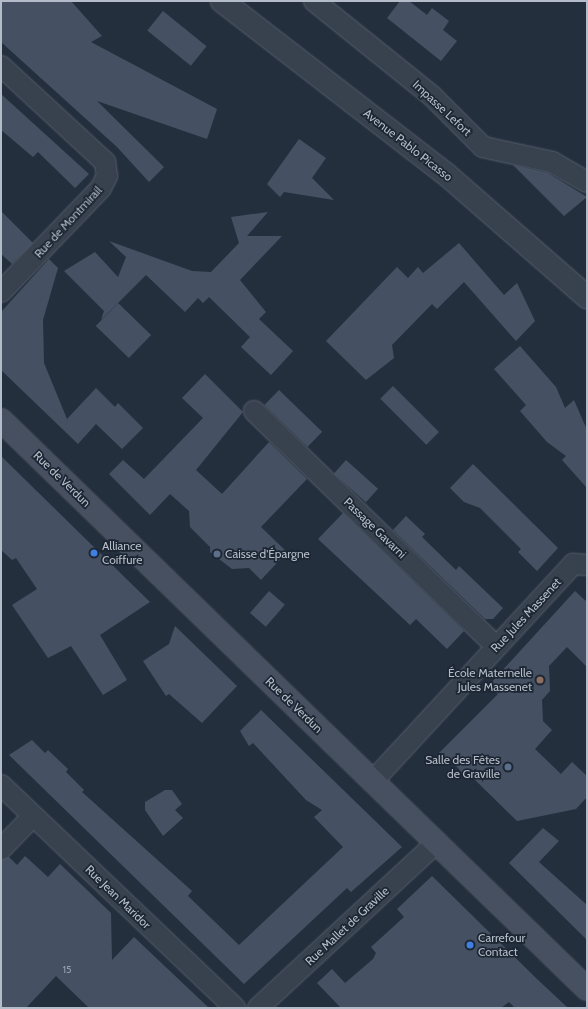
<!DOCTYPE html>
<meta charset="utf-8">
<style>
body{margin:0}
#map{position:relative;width:588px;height:1009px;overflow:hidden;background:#242f3e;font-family:Cabin,sans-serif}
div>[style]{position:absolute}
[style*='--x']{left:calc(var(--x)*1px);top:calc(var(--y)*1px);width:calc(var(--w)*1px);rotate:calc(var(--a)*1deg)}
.building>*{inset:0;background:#455162;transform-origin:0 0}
.roads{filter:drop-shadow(0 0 1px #565f6c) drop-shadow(0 0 1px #565f6c)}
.minor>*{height:20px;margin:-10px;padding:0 10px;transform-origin:10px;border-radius:10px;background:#38414e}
.tertiary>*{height:22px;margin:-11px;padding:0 11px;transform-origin:11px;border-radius:11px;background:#38414e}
.secondary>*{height:22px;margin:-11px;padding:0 11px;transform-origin:11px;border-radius:11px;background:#465061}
.dots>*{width:11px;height:11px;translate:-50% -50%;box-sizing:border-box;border:2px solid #1d2633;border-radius:50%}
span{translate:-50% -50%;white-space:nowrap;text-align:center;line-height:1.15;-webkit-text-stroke:3.5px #1d2633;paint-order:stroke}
.number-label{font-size:10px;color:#98a1af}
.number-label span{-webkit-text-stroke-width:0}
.street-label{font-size:12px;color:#b4bcc9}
.poi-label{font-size:12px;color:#b4bcc9}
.left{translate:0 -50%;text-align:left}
.right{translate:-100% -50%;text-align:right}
.frame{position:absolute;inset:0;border:2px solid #b4bcc9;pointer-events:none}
</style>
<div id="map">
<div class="building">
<i style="clip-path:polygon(1px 1px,71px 1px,102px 36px,91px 42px,217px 109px,207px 139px,97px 101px,164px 167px,149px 182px,117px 147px,1px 42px)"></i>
<i style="clip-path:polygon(400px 1px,409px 1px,427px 15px,432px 8px,449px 21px,443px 30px,457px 41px,441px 61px,387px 18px)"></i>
<i style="left:163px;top:11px;width:56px;height:25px;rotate:39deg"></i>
<i style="clip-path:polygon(1px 94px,89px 174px,75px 188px,38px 152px,33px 157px,1px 130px)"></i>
<i style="clip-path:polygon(299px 139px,326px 158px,312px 178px,334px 200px,284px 192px,280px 197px,267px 184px)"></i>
<i style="clip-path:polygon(513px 165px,548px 173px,587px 197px,564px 216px)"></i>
<i style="clip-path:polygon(1px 211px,33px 243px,12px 264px,1px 254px)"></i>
<i style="clip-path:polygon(268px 212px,247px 236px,282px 236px,240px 280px,266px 312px,259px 319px,293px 351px,271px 375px,241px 347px,250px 337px,209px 297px,203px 303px,198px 298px,185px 312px,146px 275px,101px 320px,104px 311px,64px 271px,95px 252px,118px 277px,126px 257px,109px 241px,192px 271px,211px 272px,239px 243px,231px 217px)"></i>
<i style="clip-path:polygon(459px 243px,504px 295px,517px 283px,535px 321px,516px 341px,464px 282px,437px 309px,432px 304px,392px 345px,394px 358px,366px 380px,326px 341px,397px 267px,408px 278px,418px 267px,423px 273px)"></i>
<i style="clip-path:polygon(49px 259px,58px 268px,43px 320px,44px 363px,67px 419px,96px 388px,115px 407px,118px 403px,143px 428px,122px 449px,96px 424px,78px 444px,1px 370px,1px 312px)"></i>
<i style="left:118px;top:303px;width:46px;height:32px;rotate:44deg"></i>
<i style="clip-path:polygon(520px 346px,556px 387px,565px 408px,574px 400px,587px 430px,587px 488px,562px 460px,566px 456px,547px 442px,520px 411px,526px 405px,494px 369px)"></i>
<i style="clip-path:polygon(205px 374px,243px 412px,196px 470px,222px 494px,269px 442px,307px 479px,261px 527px,287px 552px,261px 580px,249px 568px,232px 569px,210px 552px,210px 547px,190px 527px,189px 511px,170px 494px,150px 515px,109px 474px,123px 460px,144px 479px,203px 418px,182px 398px)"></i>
<i style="left:393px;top:386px;width:65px;height:18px;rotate:45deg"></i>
<i style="left:279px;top:390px;width:60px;height:21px;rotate:44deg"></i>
<i style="clip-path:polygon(1px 456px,150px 602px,100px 635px,127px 680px,103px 695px,71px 646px,48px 658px,12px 605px,37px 589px,16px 558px,12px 560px,1px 550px)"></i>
<i style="left:346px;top:460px;width:43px;height:18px;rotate:42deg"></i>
<i style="clip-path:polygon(473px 464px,558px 548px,537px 571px,518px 552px,521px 549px,480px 508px,464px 502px,450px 488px)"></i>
<i style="clip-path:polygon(343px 513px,464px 631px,447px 649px,416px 619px,410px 625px,318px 539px)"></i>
<i style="clip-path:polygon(406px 516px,425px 534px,422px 537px,456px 570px,459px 566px,503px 608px,493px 619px,485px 619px,393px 530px)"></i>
<i style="left:269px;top:591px;width:21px;height:29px;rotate:41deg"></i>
<i style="clip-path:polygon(575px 591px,587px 602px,587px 667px,567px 647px,549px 666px,550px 691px,542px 700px,543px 721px,552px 730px,535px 749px,561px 774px,572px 762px,587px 776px,587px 797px,576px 809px,517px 821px,472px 777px,468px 780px,452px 761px,439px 753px,498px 694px,489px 685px)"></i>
<i style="clip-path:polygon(175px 626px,237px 686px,202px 723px,169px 694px,166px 696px,143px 661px,169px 644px)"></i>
<i style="clip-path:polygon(261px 710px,402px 847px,351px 892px,347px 888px,244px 984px,9px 755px,32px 740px,45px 753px,48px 750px,68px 769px,66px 772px,84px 790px,82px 792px,192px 891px,188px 896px,239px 945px,343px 847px,314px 817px,322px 810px,306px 800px,253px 743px,249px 746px,240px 731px)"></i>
<i style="clip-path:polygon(165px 790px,172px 790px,182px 804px,175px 810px,183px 818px,163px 836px,145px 810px,145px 802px)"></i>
<i style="clip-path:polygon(543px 828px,559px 841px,539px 862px,587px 905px,587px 940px,509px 863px)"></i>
<i style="clip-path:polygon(25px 856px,48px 877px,60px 864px,111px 913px,112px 960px,134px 937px,209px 1008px,89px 1008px,56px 976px,26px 1008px,1px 1008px,1px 860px,9px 857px,17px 865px)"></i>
<i style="clip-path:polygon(432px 876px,537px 979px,568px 1008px,515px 1008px,509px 1002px,501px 1008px,341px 1008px,317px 983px,332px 969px,345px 983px,373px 959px,376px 953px,371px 947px,404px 917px,397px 909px)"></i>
</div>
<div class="roads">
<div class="minor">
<i style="--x:314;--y:1;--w:151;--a:38.8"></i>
<i style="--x:432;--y:96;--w:72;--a:45"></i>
<i style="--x:483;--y:147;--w:71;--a:12.3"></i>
<i style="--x:552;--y:162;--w:40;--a:29.7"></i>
<i style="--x:1;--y:66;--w:142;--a:42.7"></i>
<i style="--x:105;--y:162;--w:14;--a:82"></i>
<i style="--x:107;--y:176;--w:13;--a:117"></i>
<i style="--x:101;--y:188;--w:144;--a:133.9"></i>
<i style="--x:254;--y:411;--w:337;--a:44.2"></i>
<i style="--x:372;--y:782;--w:297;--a:-47.3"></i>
<i style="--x:573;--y:564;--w:14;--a:4"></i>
<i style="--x:1;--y:785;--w:323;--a:43.6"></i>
<i style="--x:1;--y:849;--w:46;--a:-45.9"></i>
<i style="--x:258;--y:1008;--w:241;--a:-42.8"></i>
</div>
<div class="tertiary">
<i style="--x:222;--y:1;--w:284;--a:37.7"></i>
<i style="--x:447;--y:175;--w:186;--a:41.1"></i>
</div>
<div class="secondary">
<i style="--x:1;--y:420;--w:817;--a:44.16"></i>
</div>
</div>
<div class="dots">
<i style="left:94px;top:553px;background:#3f7fe0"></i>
<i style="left:217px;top:554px;background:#5c6f8a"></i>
<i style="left:540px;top:680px;background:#8d6e63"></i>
<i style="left:508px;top:767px;background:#5c6f8a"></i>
<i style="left:470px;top:945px;background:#3f7fe0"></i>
</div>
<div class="number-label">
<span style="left:67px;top:970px">15</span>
</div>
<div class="street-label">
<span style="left:442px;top:108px;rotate:43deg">Impasse Lefort</span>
<span style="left:408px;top:145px;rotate:38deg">Avenue Pablo Picasso</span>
<span style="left:68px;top:222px;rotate:-47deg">Rue de Montmirail</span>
<span style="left:62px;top:479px;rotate:44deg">Rue de Verdun</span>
<span style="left:375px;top:528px;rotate:44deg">Passage Gavarni</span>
<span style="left:526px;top:615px;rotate:-47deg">Rue Jules Massenet</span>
<span style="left:294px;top:705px;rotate:44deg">Rue de Verdun</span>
<span style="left:118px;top:897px;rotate:44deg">Rue Jean Maridor</span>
<span style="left:347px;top:926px;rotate:-43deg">Rue Mallet de Graville</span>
</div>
<div class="poi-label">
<span class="left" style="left:102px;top:553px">Alliance<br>Coiffure</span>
<span class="left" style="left:225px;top:554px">Caisse d'Épargne</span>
<span class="right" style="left:532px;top:680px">École Maternelle<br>Jules Massenet</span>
<span class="right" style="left:500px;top:767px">Salle des Fêtes<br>de Graville</span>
<span class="left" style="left:478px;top:945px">Carrefour<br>Contact</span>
</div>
<div class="frame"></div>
</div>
